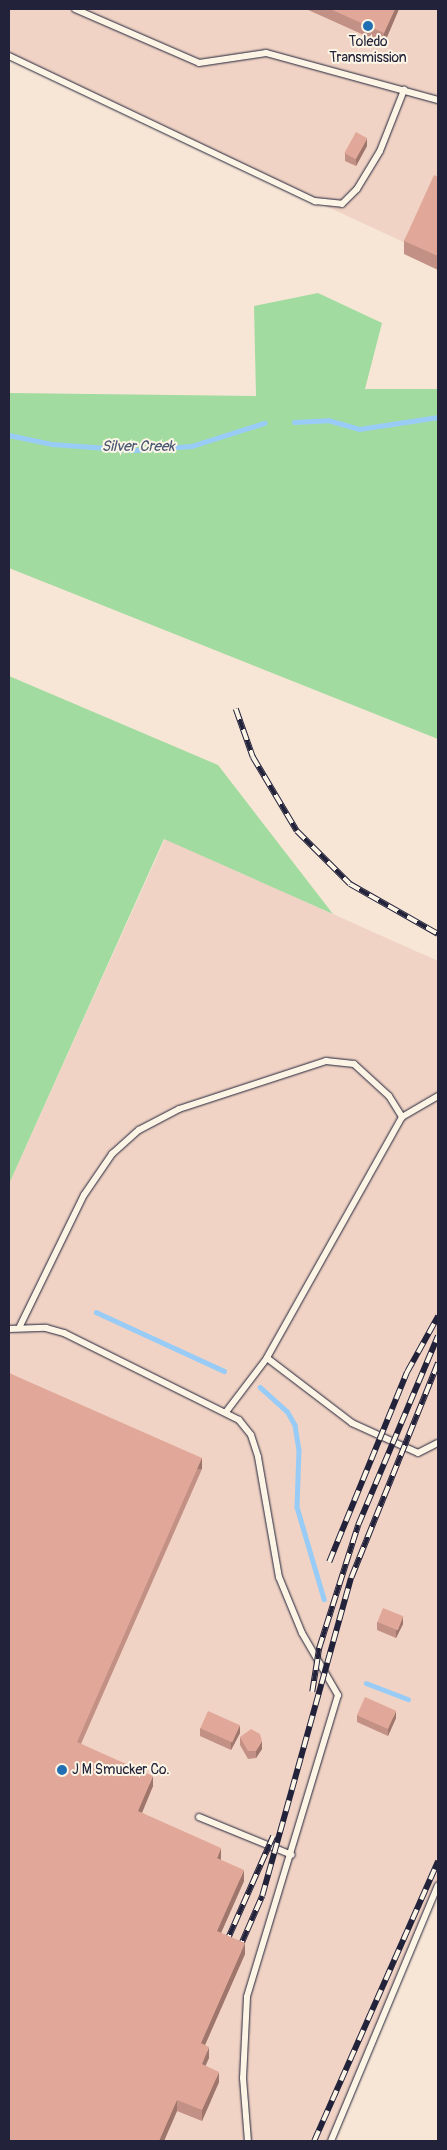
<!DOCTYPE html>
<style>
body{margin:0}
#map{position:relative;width:447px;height:2150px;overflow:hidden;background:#f7e6d6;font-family:Pangolin,sans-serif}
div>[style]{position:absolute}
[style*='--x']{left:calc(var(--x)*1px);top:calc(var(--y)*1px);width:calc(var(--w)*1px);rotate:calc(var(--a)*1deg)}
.built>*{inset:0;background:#f0d3c4}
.green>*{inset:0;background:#a1dba0}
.stream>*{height:4.5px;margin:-2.25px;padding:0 2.25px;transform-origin:2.25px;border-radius:2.25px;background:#98ccf6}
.roads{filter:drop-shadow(0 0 1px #22223b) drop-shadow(0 0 1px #22223b)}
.lane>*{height:6px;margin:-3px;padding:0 3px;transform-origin:3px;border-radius:3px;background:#fcf5e5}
.rail>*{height:5.5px;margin-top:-2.75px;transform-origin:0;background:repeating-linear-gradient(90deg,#fcf5e5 0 11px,#22223b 0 22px);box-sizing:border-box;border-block:1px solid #22223b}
.wall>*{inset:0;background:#c29084}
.shaded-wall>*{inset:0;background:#9e766c;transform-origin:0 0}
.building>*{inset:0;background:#e1a89a;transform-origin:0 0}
.dots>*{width:14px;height:14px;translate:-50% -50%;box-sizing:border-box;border:2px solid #fcf5e5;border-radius:50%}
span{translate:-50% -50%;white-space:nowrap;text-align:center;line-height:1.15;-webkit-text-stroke:4px #fcf5e5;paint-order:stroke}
.poi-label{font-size:14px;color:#22223b}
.left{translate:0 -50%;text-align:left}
.water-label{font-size:15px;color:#455573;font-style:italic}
.frame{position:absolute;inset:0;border:10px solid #22223b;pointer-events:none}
</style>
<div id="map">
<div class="built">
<i style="clip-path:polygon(9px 9px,438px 9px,438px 258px,9px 59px)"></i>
<i style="clip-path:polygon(165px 839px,438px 961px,438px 1885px,331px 2141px,9px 2141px,9px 1184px)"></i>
</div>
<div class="green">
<i style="clip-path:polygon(318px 293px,382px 323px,365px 389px,438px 389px,438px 739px,9px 568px,9px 393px,256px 396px,254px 306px)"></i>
<i style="clip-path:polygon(9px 676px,218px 765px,333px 914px,164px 839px,9px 1184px)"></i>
</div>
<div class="stream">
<i style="--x:294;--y:422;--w:34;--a:-3"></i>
<i style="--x:328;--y:420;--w:32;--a:16"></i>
<i style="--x:359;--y:429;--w:80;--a:-8.6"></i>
<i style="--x:9;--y:435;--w:44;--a:11.8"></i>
<i style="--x:52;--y:444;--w:82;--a:4.2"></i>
<i style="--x:134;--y:450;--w:58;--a:-3.9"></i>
<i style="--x:192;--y:446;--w:76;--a:-17.7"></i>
<i style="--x:96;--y:1312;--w:141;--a:24.7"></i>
<i style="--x:260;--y:1387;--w:36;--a:42"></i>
<i style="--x:287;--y:1411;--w:16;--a:60"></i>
<i style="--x:295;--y:1425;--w:25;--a:81"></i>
<i style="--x:299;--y:1450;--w:57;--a:92"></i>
<i style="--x:297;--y:1507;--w:96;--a:73.6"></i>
<i style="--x:366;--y:1683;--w:45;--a:20.9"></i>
</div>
<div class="roads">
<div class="lane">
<i style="--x:75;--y:9;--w:135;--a:23.5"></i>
<i style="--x:199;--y:63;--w:68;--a:-8.5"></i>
<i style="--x:266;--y:53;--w:178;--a:15.3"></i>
<i style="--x:9;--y:56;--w:339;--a:25.4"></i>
<i style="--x:315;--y:201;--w:27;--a:6"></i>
<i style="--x:342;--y:204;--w:21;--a:-45"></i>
<i style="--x:357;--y:189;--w:44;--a:-58.8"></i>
<i style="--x:380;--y:151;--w:66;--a:-68.5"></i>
<i style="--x:402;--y:1117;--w:42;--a:-30.3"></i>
<i style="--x:20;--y:1326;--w:146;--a:-64"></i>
<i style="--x:84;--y:1195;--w:50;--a:-55.7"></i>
<i style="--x:112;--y:1154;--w:36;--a:-42"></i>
<i style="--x:139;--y:1130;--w:45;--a:-27.7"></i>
<i style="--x:179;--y:1109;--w:155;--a:-18.1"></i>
<i style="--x:326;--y:1061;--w:28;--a:6"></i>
<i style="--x:354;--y:1064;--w:47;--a:42.4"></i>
<i style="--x:389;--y:1096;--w:25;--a:58"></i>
<i style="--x:402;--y:1117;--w:276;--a:119.3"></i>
<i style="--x:267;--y:1358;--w:68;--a:127.2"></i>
<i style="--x:9;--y:1329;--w:37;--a:-2"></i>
<i style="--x:46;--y:1328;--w:19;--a:16"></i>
<i style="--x:64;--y:1333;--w:195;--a:26.4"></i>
<i style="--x:239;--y:1420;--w:19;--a:51"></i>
<i style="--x:251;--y:1435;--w:23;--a:72"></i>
<i style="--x:258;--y:1457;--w:122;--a:80.1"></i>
<i style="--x:279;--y:1577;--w:61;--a:67.7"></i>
<i style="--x:302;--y:1633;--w:72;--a:59.9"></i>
<i style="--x:338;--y:1695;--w:315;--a:106.8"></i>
<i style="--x:247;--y:1997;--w:81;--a:92.8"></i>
<i style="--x:243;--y:2078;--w:63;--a:85.5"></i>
<i style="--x:267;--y:1358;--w:107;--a:37.4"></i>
<i style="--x:352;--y:1423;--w:72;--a:24.4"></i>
<i style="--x:418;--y:1453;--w:22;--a:-27"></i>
<i style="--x:199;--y:1817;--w:100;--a:22.2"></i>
<i style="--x:331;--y:2141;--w:277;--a:-67.3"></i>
</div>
</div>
<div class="rail">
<i style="--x:236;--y:709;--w:51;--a:70.5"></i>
<i style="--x:253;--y:757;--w:86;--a:59.3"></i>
<i style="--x:297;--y:831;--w:75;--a:45"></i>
<i style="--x:350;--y:884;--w:101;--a:29.6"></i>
<i style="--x:329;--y:1562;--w:205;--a:-67.7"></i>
<i style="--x:407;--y:1372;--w:64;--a:-61"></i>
<i style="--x:312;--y:1692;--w:45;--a:-81"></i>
<i style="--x:319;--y:1648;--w:129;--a:-72.4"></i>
<i style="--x:358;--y:1525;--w:205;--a:-67.1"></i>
<i style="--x:225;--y:1945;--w:119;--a:-66.2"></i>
<i style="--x:238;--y:1951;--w:60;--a:-66.4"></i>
<i style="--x:262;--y:1896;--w:330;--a:-74.4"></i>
<i style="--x:351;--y:1578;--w:232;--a:-68"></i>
<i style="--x:314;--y:2141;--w:306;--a:-66.1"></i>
</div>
<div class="wall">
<i style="clip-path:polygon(306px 9px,399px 9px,384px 44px)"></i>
<i style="clip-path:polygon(367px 146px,356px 166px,345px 161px,345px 153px)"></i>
<i style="clip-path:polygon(438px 177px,438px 270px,404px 254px,404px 241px)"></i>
<i style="clip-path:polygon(9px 1373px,202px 1469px,81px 1744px,153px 1786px,142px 1813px,221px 1859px,220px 1860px,244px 1881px,221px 1933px,245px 1954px,205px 2045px,209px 2058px,205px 2065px,219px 2082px,202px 2121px,177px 2111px,164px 2141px,9px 2141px)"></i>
<i style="clip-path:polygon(377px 1622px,403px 1624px,396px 1638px,377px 1630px)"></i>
<i style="clip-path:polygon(357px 1715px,396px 1718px,388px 1736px,357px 1722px)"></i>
<i style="clip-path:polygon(200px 1728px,240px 1733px,231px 1750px,200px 1736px)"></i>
<i style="clip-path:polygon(240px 1737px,262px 1749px,256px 1758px,248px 1759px,240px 1745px)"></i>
</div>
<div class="shaded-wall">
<i style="clip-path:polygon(395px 9px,399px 9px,384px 44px,384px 33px)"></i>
<i style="clip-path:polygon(367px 138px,367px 146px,356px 166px,356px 159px)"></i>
<i style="left:202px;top:1458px;width:11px;height:310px;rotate:90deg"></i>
<i style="clip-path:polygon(403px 1616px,403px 1624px,396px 1638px,396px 1631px)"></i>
<i style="clip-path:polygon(396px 1711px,396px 1718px,388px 1736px,388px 1729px)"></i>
<i style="clip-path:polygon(240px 1725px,240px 1733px,231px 1750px,231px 1743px)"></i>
<i style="clip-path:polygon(262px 1741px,262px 1749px,256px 1758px,256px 1751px)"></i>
<i style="clip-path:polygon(153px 1776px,153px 1786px,138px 1822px,138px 1811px)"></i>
<i style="clip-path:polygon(221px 1848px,221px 1859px,217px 1869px,217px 1858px)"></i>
<i style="clip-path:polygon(244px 1870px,244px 1881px,217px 1942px,217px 1931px)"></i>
<i style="clip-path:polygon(245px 1943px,245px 1954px,201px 2054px,201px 2043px)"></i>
<i style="clip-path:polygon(209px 2047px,209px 2058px,202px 2074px,202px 2064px)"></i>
<i style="clip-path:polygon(219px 2072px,219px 2082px,202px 2121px,202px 2110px)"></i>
<i style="clip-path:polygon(177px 2100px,177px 2111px,164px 2141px,159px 2141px)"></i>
</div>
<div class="building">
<i style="clip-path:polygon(330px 9px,395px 9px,384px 33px)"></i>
<i style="left:356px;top:132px;width:13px;height:24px;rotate:29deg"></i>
<i style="clip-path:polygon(434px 175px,438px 177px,438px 256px,404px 241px)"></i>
<i style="clip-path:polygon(9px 1373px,202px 1458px,77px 1742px,153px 1776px,138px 1811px,221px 1848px,217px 1858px,244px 1870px,217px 1931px,245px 1943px,201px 2043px,209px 2047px,202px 2064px,219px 2072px,202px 2110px,177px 2100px,159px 2141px,9px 2141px)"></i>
<i style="left:383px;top:1608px;width:22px;height:15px;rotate:22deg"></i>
<i style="left:365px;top:1697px;width:34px;height:20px;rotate:24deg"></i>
<i style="left:208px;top:1711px;width:35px;height:19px;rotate:24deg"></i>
<i style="clip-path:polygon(251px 1729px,260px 1734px,262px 1741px,256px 1751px,248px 1751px,240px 1737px)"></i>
</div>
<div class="dots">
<i style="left:368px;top:26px;background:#1f6fb2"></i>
<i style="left:62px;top:1770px;background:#1f6fb2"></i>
</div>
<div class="poi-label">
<span style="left:368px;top:50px">Toledo<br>Transmission</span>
<span class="left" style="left:72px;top:1770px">J M Smucker Co.</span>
</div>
<div class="water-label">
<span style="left:138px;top:447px">Silver Creek</span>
</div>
<div class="frame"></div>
</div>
